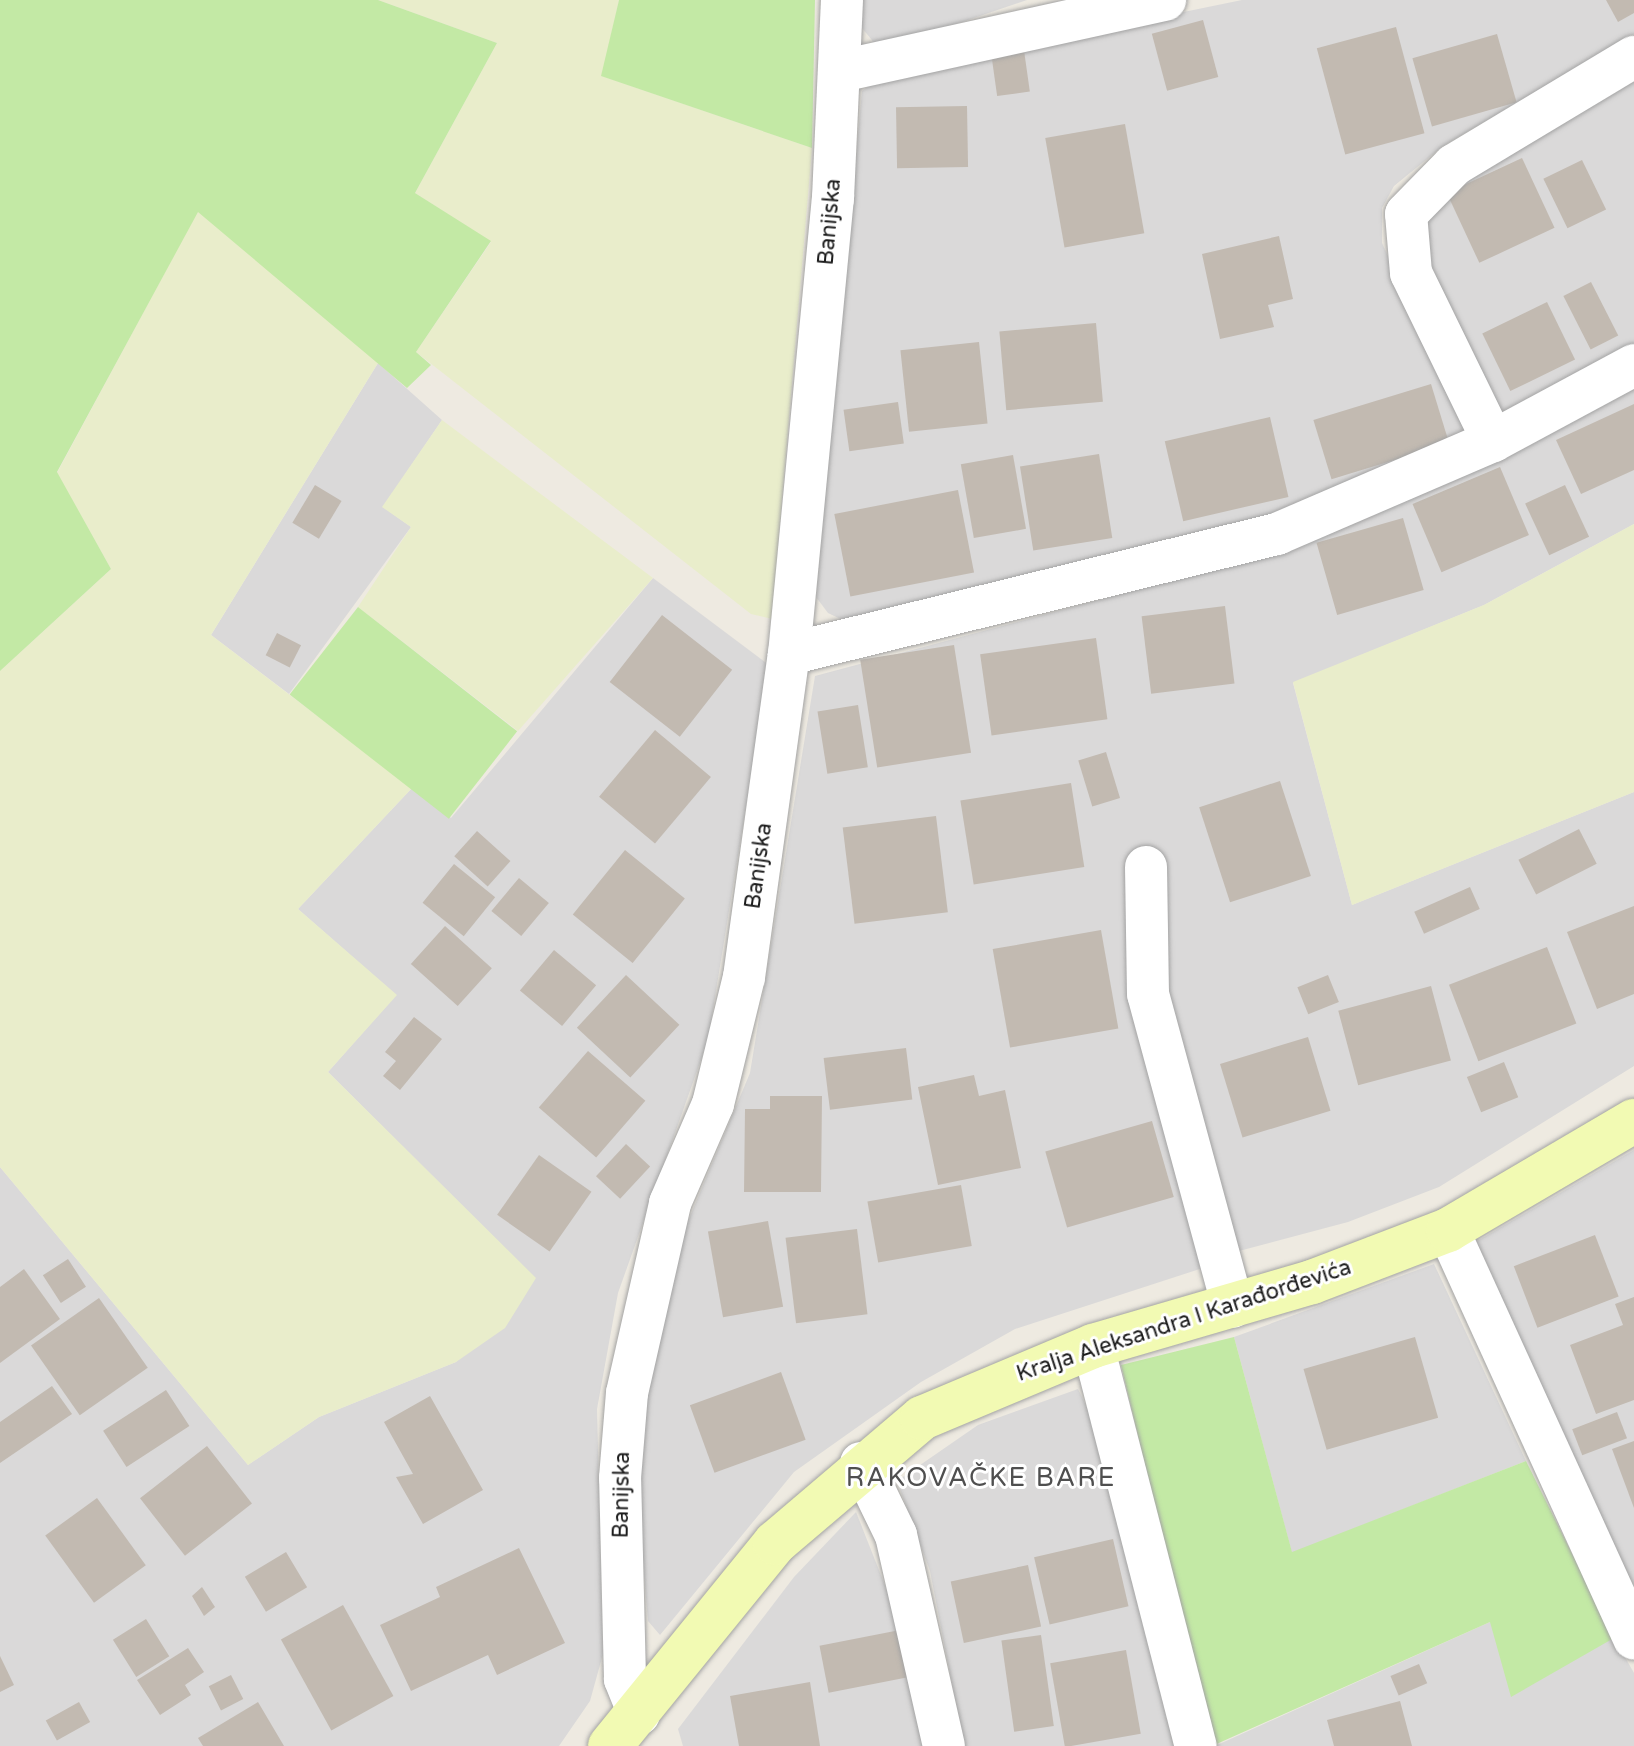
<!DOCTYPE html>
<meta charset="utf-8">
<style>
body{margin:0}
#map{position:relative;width:1634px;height:1746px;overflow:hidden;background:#eeeae1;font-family:"Varela Round",sans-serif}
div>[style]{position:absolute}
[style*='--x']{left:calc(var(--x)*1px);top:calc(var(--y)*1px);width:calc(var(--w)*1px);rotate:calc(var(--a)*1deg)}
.residential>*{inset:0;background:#dad9d9}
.farmland>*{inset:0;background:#e9edcb}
.grass>*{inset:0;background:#c3e9a5;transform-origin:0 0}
.building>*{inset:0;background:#c2bab1;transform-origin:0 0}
.roads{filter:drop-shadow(0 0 2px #a3a3a3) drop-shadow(0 0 2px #a3a3a3)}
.street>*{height:42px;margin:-21px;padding:0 21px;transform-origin:21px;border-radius:21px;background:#fff}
.secondary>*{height:44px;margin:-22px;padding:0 22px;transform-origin:22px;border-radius:22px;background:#f2fab3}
span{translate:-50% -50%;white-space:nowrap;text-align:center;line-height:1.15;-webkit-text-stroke:6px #fff;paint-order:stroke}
.street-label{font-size:22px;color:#1c1c1c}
.quarter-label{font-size:26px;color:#4f4f4f;letter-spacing:2px}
</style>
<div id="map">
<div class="residential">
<i style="clip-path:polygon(863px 0,1027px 0,880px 50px,862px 28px)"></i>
<i style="clip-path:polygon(1242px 0,1634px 0,1634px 34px,1443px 146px,1394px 186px,1382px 208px,1382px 243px,1469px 435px,1325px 503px,849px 623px,828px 613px,816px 597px,862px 91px,887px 73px)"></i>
<i style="clip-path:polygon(1634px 77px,1634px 345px,1495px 419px,1428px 263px,1423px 231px,1432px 200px)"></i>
<i style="clip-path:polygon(378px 363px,442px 420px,383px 507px,411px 527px,289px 694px,211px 635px)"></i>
<i style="clip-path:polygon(1634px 386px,1634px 524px,1484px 605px,1293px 683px,1352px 905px,1634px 792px,1634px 1066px,1439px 1187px,1348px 1222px,1239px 1251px,1165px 1011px,1161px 852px,1130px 856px,1209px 1266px,1015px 1329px,921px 1382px,794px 1472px,660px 1635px,648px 1621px,637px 1492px,645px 1379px,681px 1238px,750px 1073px,815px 676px,1275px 553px)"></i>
<i style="clip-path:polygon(653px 578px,769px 665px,708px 1040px,618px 1293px,597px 1409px,603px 1654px,590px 1701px,559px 1746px,0 1746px,0 1167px,248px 1465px,319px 1417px,456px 1362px,535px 1278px,328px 1072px,396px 995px,298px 909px,412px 788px,451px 818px)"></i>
<i style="clip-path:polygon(1634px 1150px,1634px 1598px,1474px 1243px)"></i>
<i style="clip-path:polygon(1434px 1264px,1526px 1461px,1292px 1553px,1234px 1337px)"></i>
<i style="clip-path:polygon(1078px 1389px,1098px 1430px,1179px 1746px,964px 1746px,930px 1571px,897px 1481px,978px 1425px)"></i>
<i style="clip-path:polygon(856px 1512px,890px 1598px,924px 1746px,683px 1746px,678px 1729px,794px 1577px)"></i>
<i style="clip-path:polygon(1490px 1622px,1614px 1638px,1634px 1673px,1634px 1746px,1215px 1746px)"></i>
</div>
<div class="farmland">
<i style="clip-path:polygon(378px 0,619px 0,602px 76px,812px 148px,772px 619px,751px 614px,416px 352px,491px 242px,415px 193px,497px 43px)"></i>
<i style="clip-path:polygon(198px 211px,378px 363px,211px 635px,412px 788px,298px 909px,397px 995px,328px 1072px,536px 1278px,505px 1328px,456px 1362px,319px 1417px,248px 1465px,0 1167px,0 671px,111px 569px,57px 473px)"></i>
<i style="clip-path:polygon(442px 420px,653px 578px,518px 731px,358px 607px,411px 527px,382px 507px)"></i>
<i style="clip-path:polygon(1634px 524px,1634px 792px,1352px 905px,1293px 682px,1484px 605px)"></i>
</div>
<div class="grass">
<i style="clip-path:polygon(0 0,378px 0,497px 43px,415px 193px,491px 241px,416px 352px,431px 365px,407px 388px,198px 212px,57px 472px,111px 569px,0 671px)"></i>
<i style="clip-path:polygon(619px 0,815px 0,812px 148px,601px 76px)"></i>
<i style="left:358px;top:607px;width:202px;height:111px;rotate:38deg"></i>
<i style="clip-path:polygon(1234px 1337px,1292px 1552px,1526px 1461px,1614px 1638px,1511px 1697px,1490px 1622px,1212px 1746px,1121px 1365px)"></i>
</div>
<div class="building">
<i style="clip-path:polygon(1606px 0,1634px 0,1634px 13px,1618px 22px)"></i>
<i style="left:1203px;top:20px;width:59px;height:53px;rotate:75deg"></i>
<i style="left:1396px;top:27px;width:110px;height:82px;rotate:75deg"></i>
<i style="left:1497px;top:34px;width:71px;height:88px;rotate:74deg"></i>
<i style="left:1023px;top:43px;width:49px;height:33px;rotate:82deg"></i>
<i style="left:967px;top:106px;width:61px;height:71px;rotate:89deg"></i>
<i style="left:1125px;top:124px;width:111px;height:81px;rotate:80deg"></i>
<i style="left:1522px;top:158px;width:77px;height:83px;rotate:65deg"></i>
<i style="left:1582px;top:160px;width:55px;height:43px;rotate:64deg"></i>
<i style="clip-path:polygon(1279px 236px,1293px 299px,1268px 305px,1274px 327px,1220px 339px,1202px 254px)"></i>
<i style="left:1591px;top:282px;width:60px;height:31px;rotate:63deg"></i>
<i style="left:1547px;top:302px;width:64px;height:72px;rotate:64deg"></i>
<i style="left:1096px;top:323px;width:79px;height:97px;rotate:85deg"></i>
<i style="left:979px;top:342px;width:82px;height:79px;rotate:84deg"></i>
<i style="left:1431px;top:384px;width:62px;height:123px;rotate:73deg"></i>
<i style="left:898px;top:402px;width:42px;height:55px;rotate:82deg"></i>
<i style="clip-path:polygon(1634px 404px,1634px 470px,1581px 494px,1556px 440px)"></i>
<i style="left:1270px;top:417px;width:82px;height:108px;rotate:77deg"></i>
<i style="left:1099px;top:454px;width:85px;height:80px;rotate:81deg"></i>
<i style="left:1013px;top:455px;width:75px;height:53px;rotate:80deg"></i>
<i style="left:1500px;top:467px;width:74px;height:95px;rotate:67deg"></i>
<i style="left:315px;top:485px;width:31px;height:44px;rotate:31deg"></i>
<i style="left:1565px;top:485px;width:57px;height:44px;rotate:65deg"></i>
<i style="left:958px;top:490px;width:84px;height:126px;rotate:79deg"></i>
<i style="left:1403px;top:518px;width:75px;height:90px;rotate:74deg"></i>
<i style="left:1225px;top:606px;width:78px;height:84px;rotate:83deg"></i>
<i style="left:662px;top:615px;width:89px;height:85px;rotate:38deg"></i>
<i style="left:277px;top:633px;width:27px;height:25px;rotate:27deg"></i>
<i style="left:1096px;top:638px;width:82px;height:117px;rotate:82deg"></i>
<i style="left:954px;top:645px;width:109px;height:95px;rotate:81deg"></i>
<i style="left:858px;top:705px;width:63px;height:41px;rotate:81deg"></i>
<i style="left:655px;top:730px;width:73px;height:87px;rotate:40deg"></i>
<i style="left:1106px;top:752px;width:48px;height:29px;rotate:73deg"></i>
<i style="left:1280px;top:781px;width:100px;height:85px;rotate:72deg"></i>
<i style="left:1071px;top:783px;width:85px;height:112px;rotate:81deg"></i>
<i style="left:936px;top:816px;width:97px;height:94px;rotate:83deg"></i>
<i style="left:1579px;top:829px;width:39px;height:68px;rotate:63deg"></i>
<i style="left:477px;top:831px;width:45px;height:34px;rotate:42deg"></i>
<i style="left:625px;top:850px;width:77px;height:83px;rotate:39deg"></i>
<i style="left:454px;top:864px;width:53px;height:50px;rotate:39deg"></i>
<i style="left:519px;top:878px;width:39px;height:43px;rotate:40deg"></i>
<i style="left:1470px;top:887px;width:24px;height:61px;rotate:66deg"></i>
<i style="clip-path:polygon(1634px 906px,1634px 994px,1597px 1009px,1567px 932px)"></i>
<i style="left:445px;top:926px;width:63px;height:51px;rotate:42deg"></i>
<i style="left:1101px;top:930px;width:100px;height:110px;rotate:80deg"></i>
<i style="left:1547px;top:947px;width:82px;height:105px;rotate:69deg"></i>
<i style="left:554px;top:950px;width:55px;height:53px;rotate:40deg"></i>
<i style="left:626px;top:975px;width:73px;height:72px;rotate:43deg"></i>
<i style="left:1328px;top:975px;width:29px;height:33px;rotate:68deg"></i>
<i style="left:1431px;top:986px;width:77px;height:96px;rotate:75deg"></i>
<i style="clip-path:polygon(414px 1017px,442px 1039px,400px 1090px,383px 1076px,396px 1061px,385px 1052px)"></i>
<i style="left:1308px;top:1037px;width:77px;height:92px;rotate:73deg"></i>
<i style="left:906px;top:1048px;width:52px;height:83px;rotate:83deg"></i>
<i style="left:588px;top:1051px;width:76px;height:75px;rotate:41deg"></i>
<i style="left:1504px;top:1062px;width:38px;height:40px;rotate:68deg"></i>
<i style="clip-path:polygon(974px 1075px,979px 1096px,1005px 1090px,1021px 1168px,938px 1185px,918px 1087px)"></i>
<i style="clip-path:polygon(770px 1096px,822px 1096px,821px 1192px,744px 1192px,745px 1109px,770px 1109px)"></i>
<i style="left:1152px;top:1121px;width:79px;height:111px;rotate:74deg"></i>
<i style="left:626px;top:1144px;width:33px;height:44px;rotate:43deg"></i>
<i style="left:539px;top:1155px;width:64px;height:73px;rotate:35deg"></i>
<i style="left:961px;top:1185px;width:62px;height:95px;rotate:80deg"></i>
<i style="left:768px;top:1221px;width:87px;height:61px;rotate:80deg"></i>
<i style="left:857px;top:1229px;width:86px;height:72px;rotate:83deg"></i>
<i style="left:1595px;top:1235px;width:66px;height:87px;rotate:69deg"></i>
<i style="left:68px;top:1259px;width:33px;height:30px;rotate:57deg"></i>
<i style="clip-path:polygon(24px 1269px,60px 1319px,0 1363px,0 1287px)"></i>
<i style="clip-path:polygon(1634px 1297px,1634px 1400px,1596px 1414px,1570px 1345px,1623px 1325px,1615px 1304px)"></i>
<i style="left:99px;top:1298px;width:85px;height:83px;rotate:55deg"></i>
<i style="left:1415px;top:1337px;width:84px;height:116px;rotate:74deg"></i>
<i style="left:781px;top:1372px;width:72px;height:97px;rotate:70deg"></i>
<i style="clip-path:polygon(52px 1386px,72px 1414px,0 1463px,0 1422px)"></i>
<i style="left:166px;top:1390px;width:43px;height:75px;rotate:57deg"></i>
<i style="clip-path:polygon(430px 1396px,483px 1490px,423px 1524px,396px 1477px,413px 1474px,384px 1422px)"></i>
<i style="left:1617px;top:1412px;width:28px;height:48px;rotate:69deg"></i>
<i style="clip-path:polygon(1634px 1441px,1634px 1508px,1612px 1449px)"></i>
<i style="left:207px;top:1446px;width:73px;height:85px;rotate:52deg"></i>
<i style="left:97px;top:1498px;width:83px;height:64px;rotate:54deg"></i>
<i style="left:1113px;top:1539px;width:69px;height:81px;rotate:77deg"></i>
<i style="clip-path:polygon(519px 1548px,565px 1643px,497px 1675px,488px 1655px,411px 1691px,380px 1625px,440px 1597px,436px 1587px)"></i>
<i style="left:286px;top:1552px;width:41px;height:48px;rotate:59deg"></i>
<i style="left:1028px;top:1565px;width:63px;height:79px;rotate:78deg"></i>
<i style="clip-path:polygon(202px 1587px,215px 1607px,204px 1616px,192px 1596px)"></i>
<i style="left:343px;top:1605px;width:104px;height:71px;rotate:61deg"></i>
<i style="left:146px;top:1619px;width:44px;height:39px;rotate:58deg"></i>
<i style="left:900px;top:1630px;width:48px;height:82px;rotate:79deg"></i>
<i style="left:1041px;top:1635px;width:92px;height:40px;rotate:82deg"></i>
<i style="clip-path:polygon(188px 1648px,204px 1672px,185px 1685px,191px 1695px,160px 1715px,137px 1680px)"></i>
<i style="left:1126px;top:1650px;width:85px;height:77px;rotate:80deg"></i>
<i style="clip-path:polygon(0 1656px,14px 1685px,0 1692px)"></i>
<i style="left:1419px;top:1664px;width:21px;height:31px;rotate:67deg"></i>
<i style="left:231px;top:1675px;width:27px;height:25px;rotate:63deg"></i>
<i style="clip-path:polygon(810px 1682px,820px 1746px,739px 1746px,730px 1696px)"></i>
<i style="clip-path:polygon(1400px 1701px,1412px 1746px,1334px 1746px,1327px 1720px)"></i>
<i style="left:79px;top:1702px;width:23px;height:38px;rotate:61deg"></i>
<i style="clip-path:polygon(258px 1702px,284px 1746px,203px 1746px,198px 1738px)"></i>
</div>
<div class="roads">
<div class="street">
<i style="--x:841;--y:71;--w:332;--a:-12.4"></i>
<i style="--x:1493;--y:441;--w:187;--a:-116"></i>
<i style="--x:1411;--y:273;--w:59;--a:-94.8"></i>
<i style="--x:1406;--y:214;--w:69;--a:-45.6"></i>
<i style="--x:1454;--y:165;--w:210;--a:-31"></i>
<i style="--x:789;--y:654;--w:503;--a:-13.82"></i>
<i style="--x:1277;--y:534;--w:235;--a:-23.3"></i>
<i style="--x:1493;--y:441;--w:160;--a:-28.3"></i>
<i style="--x:1146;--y:867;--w:127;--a:89.1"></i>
<i style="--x:1148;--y:994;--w:324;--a:74.8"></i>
<i style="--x:1448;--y:1230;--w:449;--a:65.5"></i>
<i style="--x:1093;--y:1346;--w:413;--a:75.6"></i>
<i style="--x:861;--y:1463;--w:80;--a:64.1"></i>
<i style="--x:896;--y:1535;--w:216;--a:77.2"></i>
<i style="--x:639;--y:1714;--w:38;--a:-112"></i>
<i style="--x:625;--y:1679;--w:201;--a:-91.4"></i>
<i style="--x:620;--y:1478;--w:85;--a:-85.3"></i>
<i style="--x:627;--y:1393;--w:195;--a:-77.2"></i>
<i style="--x:670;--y:1203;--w:108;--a:-66.5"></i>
<i style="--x:713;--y:1104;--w:131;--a:-76.3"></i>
<i style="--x:744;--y:977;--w:326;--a:-82.1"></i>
<i style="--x:789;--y:654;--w:458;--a:-84.5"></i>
<i style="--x:833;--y:198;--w:198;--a:-87.4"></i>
</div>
<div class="secondary">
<i style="--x:610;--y:1746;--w:262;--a:-50.9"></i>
<i style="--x:775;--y:1543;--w:193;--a:-40.4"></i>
<i style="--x:922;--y:1418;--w:186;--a:-22.8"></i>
<i style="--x:1093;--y:1346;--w:228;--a:-16.3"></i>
<i style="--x:1312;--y:1282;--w:146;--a:-20.9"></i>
<i style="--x:1448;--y:1230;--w:216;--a:-30.4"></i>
</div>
</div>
<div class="street-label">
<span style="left:830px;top:222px;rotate:-85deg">Banijska</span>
<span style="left:759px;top:866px;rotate:-82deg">Banijska</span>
<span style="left:1184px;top:1321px;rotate:-18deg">Kralja Aleksandra I Karađorđevića</span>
<span style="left:622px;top:1495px;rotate:-89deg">Banijska</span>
</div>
<div class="quarter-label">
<span style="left:981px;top:1478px">RAKOVAČKE BARE</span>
</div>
</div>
